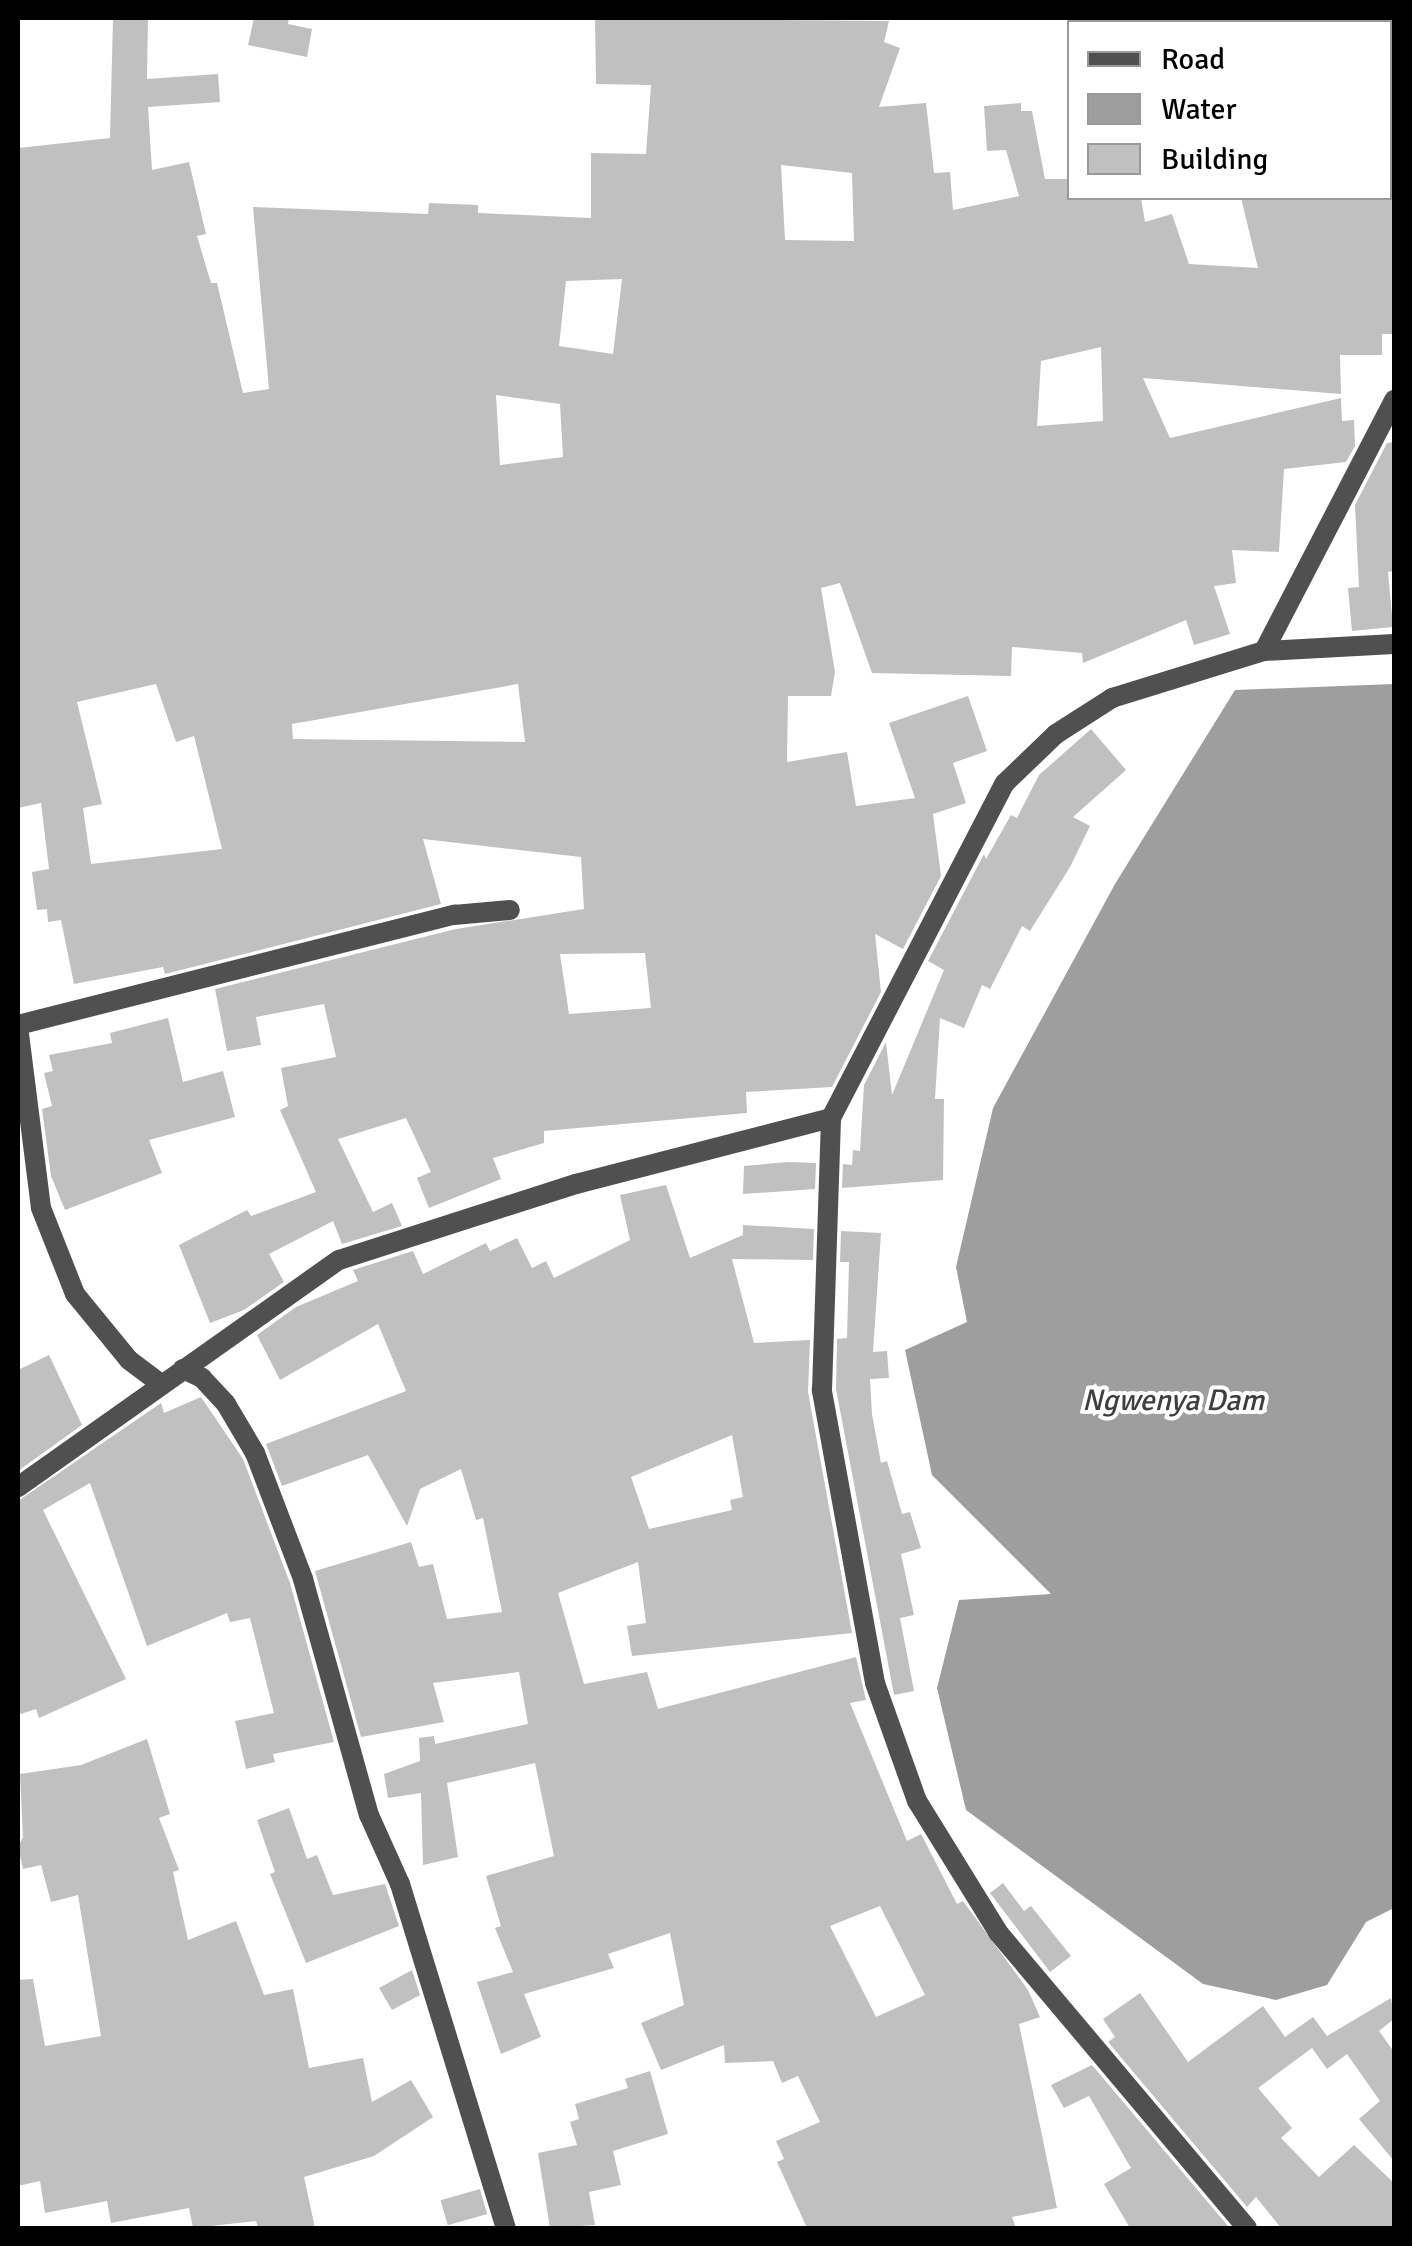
<!DOCTYPE html>
<style>
body{margin:0}
#map{position:relative;width:1412px;height:2246px;overflow:hidden;background:#fff;font-family:Signika,sans-serif}
div>[style]{position:absolute}
[style*='--x']{left:calc(var(--x)*1px);top:calc(var(--y)*1px);width:calc(var(--w)*1px);rotate:calc(var(--a)*1deg)}
.water>*{inset:0;background:#9e9e9e}
.building>*{inset:0;background:#c0c0c0;transform-origin:0 0}
.minor>*{height:20px;margin:-10px;padding:0 10px;transform-origin:10px;border-radius:10px;background:#505050}
span{translate:-50% -50%;white-space:nowrap;text-align:center;line-height:1.15;-webkit-text-stroke:8px #fff;paint-order:stroke}
.water-label{font-size:30px;color:#3f3f3f;font-style:italic}
.frame{position:absolute;inset:0;border:20px solid #000;pointer-events:none}
.legend{position:absolute;left:1067px;top:20px;width:325px;height:180px;box-sizing:border-box;background:#fff;border:2px solid #999;margin:0;padding:12px 18px;list-style:none;font-size:30px;color:#000}
.legend li{display:flex;align-items:center;gap:20px;height:50px}
.legend b{width:50px;border:2px solid #999}
</style>
<div id="map">
<div class="water">
<i style="clip-path:polygon(1394px 684px,1394px 1908px,1366px 1922px,1327px 1985px,1276px 2000px,1203px 1984px,966px 1810px,937px 1688px,959px 1600px,1051px 1594px,932px 1475px,905px 1350px,967px 1322px,956px 1267px,993px 1108px,1115px 884px,1235px 690px)"></i>
</div>
<div class="building">
<i style="clip-path:polygon(evenodd,113px 18px,148px 18px,147px 79px,218px 74px,220px 102px,148px 107px,152px 170px,189px 162px,206px 234px,197px 236px,211px 283px,217px 283px,243px 393px,269px 389px,253px 207px,428px 214px,429px 203px,478px 205px,478px 213px,591px 218px,591px 153px,646px 154px,651px 85px,596px 84px,595px 18px,889px 21px,884px 42px,900px 48px,879px 107px,926px 103px,934px 173px,950px 172px,953px 210px,1019px 196px,1006px 150px,987px 151px,984px 106px,1021px 103px,1021px 111px,1032px 111px,1045px 179px,1070px 179px,1070px 198px,1141px 198px,1145px 222px,1172px 214px,1189px 264px,1258px 268px,1241px 198px,1394px 198px,1394px 334px,1382px 334px,1382px 355px,1340px 355px,1341px 394px,1143px 378px,1170px 438px,1341px 398px,1342px 421px,1354px 420px,1355px 446px,1346px 462px,1284px 469px,1279px 552px,1232px 550px,1236px 583px,1214px 586px,1230px 634px,1194px 645px,1186px 620px,1083px 663px,1082px 653px,1012px 647px,1011px 676px,872px 673px,840px 583px,821px 588px,835px 672px,831px 696px,788px 696px,787px 762px,847px 752px,856px 806px,915px 798px,889px 723px,968px 696px,987px 751px,953px 763px,966px 803px,933px 814px,941px 876px,903px 949px,875px 934px,881px 992px,832px 1087px,746px 1092px,747px 1113px,544px 1131px,544px 1143px,493px 1158px,501px 1179px,429px 1208px,417px 1178px,431px 1172px,406px 1118px,338px 1139px,373px 1212px,392px 1203px,402px 1226px,342px 1244px,333px 1221px,269px 1254px,284px 1282px,244px 1310px,210px 1323px,179px 1245px,247px 1210px,251px 1216px,316px 1192px,280px 1110px,288px 1106px,281px 1068px,336px 1057px,324px 1004px,256px 1017px,261px 1045px,227px 1051px,215px 989px,456px 929px,584px 909px,581px 857px,423px 839px,441px 904px,165px 974px,163px 967px,74px 984px,61px 920px,48px 922px,47px 909px,37px 910px,32px 872px,49px 869px,41px 803px,18px 808px,18px 148px,110px 138px,113px 18px,781px 165px,852px 173px,854px 241px,785px 240px,781px 165px,113px 18px,622px 279px,613px 354px,559px 346px,566px 281px,622px 279px,113px 18px,1101px 347px,1103px 421px,1037px 426px,1041px 361px,1101px 347px,113px 18px,496px 395px,560px 404px,563px 457px,500px 465px,496px 395px,113px 18px,156px 684px,176px 742px,194px 736px,222px 849px,91px 864px,83px 808px,102px 804px,77px 702px,156px 684px,113px 18px,518px 684px,525px 742px,293px 739px,292px 724px,518px 684px,113px 18px,645px 953px,651px 1008px,569px 1014px,560px 954px,645px 953px)"></i>
<i style="clip-path:polygon(254px 18px,289px 18px,288px 24px,312px 29px,307px 57px,248px 45px)"></i>
<i style="clip-path:polygon(1394px 442px,1394px 571px,1388px 572px,1393px 627px,1352px 631px,1348px 588px,1359px 587px,1355px 505px,1387px 443px)"></i>
<i style="clip-path:polygon(1091px 729px,1126px 770px,1073px 817px,1090px 826px,1070px 867px,1030px 931px,1022px 926px,990px 989px,982px 985px,964px 1028px,940px 1018px,935px 1099px,944px 1099px,943px 1180px,842px 1188px,843px 1164px,852px 1165px,853px 1150px,860px 1151px,864px 1085px,886px 1042px,892px 1095px,944px 970px,928px 961px,984px 854px,986px 859px,1011px 815px,1017px 818px,1039px 775px)"></i>
<i style="clip-path:polygon(168px 1018px,183px 1082px,223px 1071px,235px 1117px,149px 1140px,162px 1173px,65px 1210px,51px 1176px,42px 1109px,52px 1106px,44px 1073px,53px 1071px,49px 1055px,112px 1043px,110px 1033px)"></i>
<i style="clip-path:polygon(788px 1162px,816px 1163px,815px 1189px,743px 1194px,744px 1166px)"></i>
<i style="clip-path:polygon(evenodd,666px 1185px,690px 1258px,743px 1235px,743px 1225px,814px 1229px,813px 1260px,732px 1259px,754px 1343px,810px 1340px,808px 1392px,852px 1633px,632px 1656px,627px 1626px,646px 1623px,638px 1562px,558px 1593px,584px 1684px,647px 1672px,658px 1709px,856px 1657px,866px 1700px,850px 1703px,907px 1841px,921px 1834px,957px 1904px,963px 1901px,1028px 1990px,1040px 2017px,1019px 2024px,1057px 2208px,1012px 2217px,1016px 2228px,807px 2228px,777px 2162px,784px 2159px,776px 2141px,820px 2122px,798px 2076px,782px 2083px,773px 2061px,725px 2063px,724px 2045px,661px 2070px,641px 2023px,684px 2005px,670px 1933px,608px 1954px,614px 1968px,524px 1994px,541px 2037px,501px 2054px,477px 1982px,513px 1972px,495px 1928px,501px 1926px,486px 1876px,554px 1856px,535px 1763px,447px 1783px,458px 1857px,423px 1865px,421px 1793px,388px 1798px,384px 1774px,420px 1761px,419px 1738px,434px 1736px,435px 1744px,528px 1724px,519px 1672px,433px 1683px,444px 1722px,361px 1737px,315px 1571px,411px 1542px,419px 1567px,433px 1564px,447px 1619px,502px 1612px,483px 1518px,476px 1520px,461px 1469px,420px 1489px,407px 1526px,368px 1455px,282px 1486px,266px 1444px,406px 1391px,378px 1324px,280px 1380px,257px 1335px,296px 1307px,358px 1281px,353px 1270px,413px 1251px,423px 1274px,486px 1243px,490px 1251px,517px 1238px,532px 1268px,546px 1261px,554px 1278px,630px 1240px,620px 1195px,666px 1185px,732px 1435px,743px 1497px,730px 1500px,732px 1510px,649px 1529px,631px 1477px,732px 1435px,666px 1185px,880px 1906px,925px 1995px,876px 2017px,830px 1926px,880px 1906px)"></i>
<i style="clip-path:polygon(841px 1231px,881px 1233px,873px 1352px,887px 1351px,889px 1378px,870px 1379px,872px 1414px,881px 1463px,887px 1461px,902px 1514px,910px 1512px,921px 1548px,901px 1554px,914px 1615px,900px 1618px,914px 1691px,894px 1695px,836px 1389px,837px 1339px,847px 1338px,849px 1262px,840px 1262px)"></i>
<i style="clip-path:polygon(49px 1355px,82px 1425px,18px 1471px,18px 1370px)"></i>
<i style="clip-path:polygon(201px 1397px,243px 1459px,290px 1583px,334px 1742px,273px 1754px,275px 1762px,246px 1769px,235px 1721px,274px 1713px,250px 1618px,230px 1622px,227px 1613px,147px 1646px,90px 1483px,43px 1510px,126px 1679px,39px 1718px,36px 1709px,18px 1715px,18px 1501px,161px 1403px,164px 1413px)"></i>
<i style="clip-path:polygon(147px 1739px,170px 1814px,159px 1818px,179px 1870px,173px 1872px,188px 1940px,236px 1921px,264px 1995px,293px 1989px,309px 2068px,363px 2058px,372px 2102px,411px 2080px,433px 2117px,374px 2156px,304px 2177px,315px 2228px,258px 2228px,256px 2221px,193px 2228px,189px 2208px,111px 2223px,107px 2201px,45px 2213px,40px 2181px,18px 2186px,18px 1980px,33px 1979px,45px 2046px,101px 2036px,78px 1895px,51px 1902px,41px 1865px,23px 1869px,18px 1847px,23px 1837px,20px 1774px,81px 1765px)"></i>
<i style="clip-path:polygon(289px 1808px,307px 1859px,317px 1855px,333px 1895px,385px 1884px,399px 1926px,306px 1963px,270px 1874px,275px 1872px,257px 1820px)"></i>
<i style="clip-path:polygon(1003px 1883px,1024px 1911px,1031px 1906px,1071px 1956px,1050px 1972px,990px 1893px)"></i>
<i style="clip-path:polygon(412px 1970px,420px 1995px,392px 2010px,379px 1988px)"></i>
<i style="clip-path:polygon(1140px 1993px,1188px 2062px,1263px 2006px,1285px 2037px,1313px 2017px,1327px 2036px,1391px 1998px,1394px 2019px,1379px 2031px,1394px 2052px,1394px 2161px,1359px 2119px,1380px 2101px,1347px 2054px,1327px 2069px,1312px 2048px,1258px 2088px,1292px 2128px,1281px 2138px,1319px 2177px,1354px 2145px,1394px 2183px,1394px 2228px,1281px 2228px,1256px 2197px,1247px 2207px,1108px 2042px,1115px 2037px,1103px 2019px)"></i>
<i style="clip-path:polygon(1092px 2065px,1228px 2226px,1225px 2228px,1130px 2228px,1104px 2184px,1131px 2168px,1089px 2096px,1064px 2108px,1051px 2085px)"></i>
<i style="clip-path:polygon(650px 2071px,668px 2134px,613px 2151px,621px 2185px,589px 2192px,595px 2225px,550px 2228px,538px 2153px,577px 2145px,570px 2122px,579px 2119px,575px 2104px,628px 2088px,625px 2079px)"></i>
<i style="left:480px;top:2189px;width:26px;height:41px;rotate:74deg"></i>
</div>
<div class="minor">
<i style="--x:1264;--y:651;--w:283;--a:-62.6"></i>
<i style="--x:18;--y:1025;--w:450;--a:-14.2"></i>
<i style="--x:454;--y:915;--w:56;--a:-5.1"></i>
<i style="--x:18;--y:1026;--w:183;--a:82.8"></i>
<i style="--x:41;--y:1208;--w:92;--a:68.4"></i>
<i style="--x:75;--y:1294;--w:85;--a:50.7"></i>
<i style="--x:129;--y:1360;--w:40;--a:37"></i>
<i style="--x:183;--y:1369;--w:21;--a:25"></i>
<i style="--x:202;--y:1378;--w:35;--a:47"></i>
<i style="--x:226;--y:1404;--w:57;--a:59.4"></i>
<i style="--x:255;--y:1453;--w:135;--a:69.1"></i>
<i style="--x:303;--y:1579;--w:245;--a:74.4"></i>
<i style="--x:369;--y:1815;--w:76;--a:65.8"></i>
<i style="--x:400;--y:1884;--w:360;--a:72.9"></i>
<i style="--x:18;--y:1487;--w:393;--a:-35.3"></i>
<i style="--x:339;--y:1260;--w:249;--a:-17.8"></i>
<i style="--x:576;--y:1184;--w:263;--a:-14.5"></i>
<i style="--x:1247;--y:2228;--w:387;--a:-130.1"></i>
<i style="--x:998;--y:1932;--w:154;--a:-121.7"></i>
<i style="--x:917;--y:1801;--w:125;--a:-109.6"></i>
<i style="--x:875;--y:1683;--w:298;--a:-100.3"></i>
<i style="--x:822;--y:1390;--w:272;--a:-88.1"></i>
<i style="--x:831;--y:1118;--w:377;--a:-62.6"></i>
<i style="--x:1005;--y:783;--w:71;--a:-43.9"></i>
<i style="--x:1056;--y:734;--w:67;--a:-32.7"></i>
<i style="--x:1112;--y:698;--w:159;--a:-17.2"></i>
<i style="--x:1264;--y:651;--w:130;--a:-3.1"></i>
</div>
<div class="water-label">
<span style="left:1173px;top:1401px">Ngwenya Dam</span>
</div>
<div class="frame"></div>
<ul class="legend">
<li><b style="height:12px;background:#505050"></b>Road</li>
<li><b style="height:28px;background:#9e9e9e"></b>Water</li>
<li><b style="height:28px;background:#c0c0c0"></b>Building</li>
</ul>
</div>
